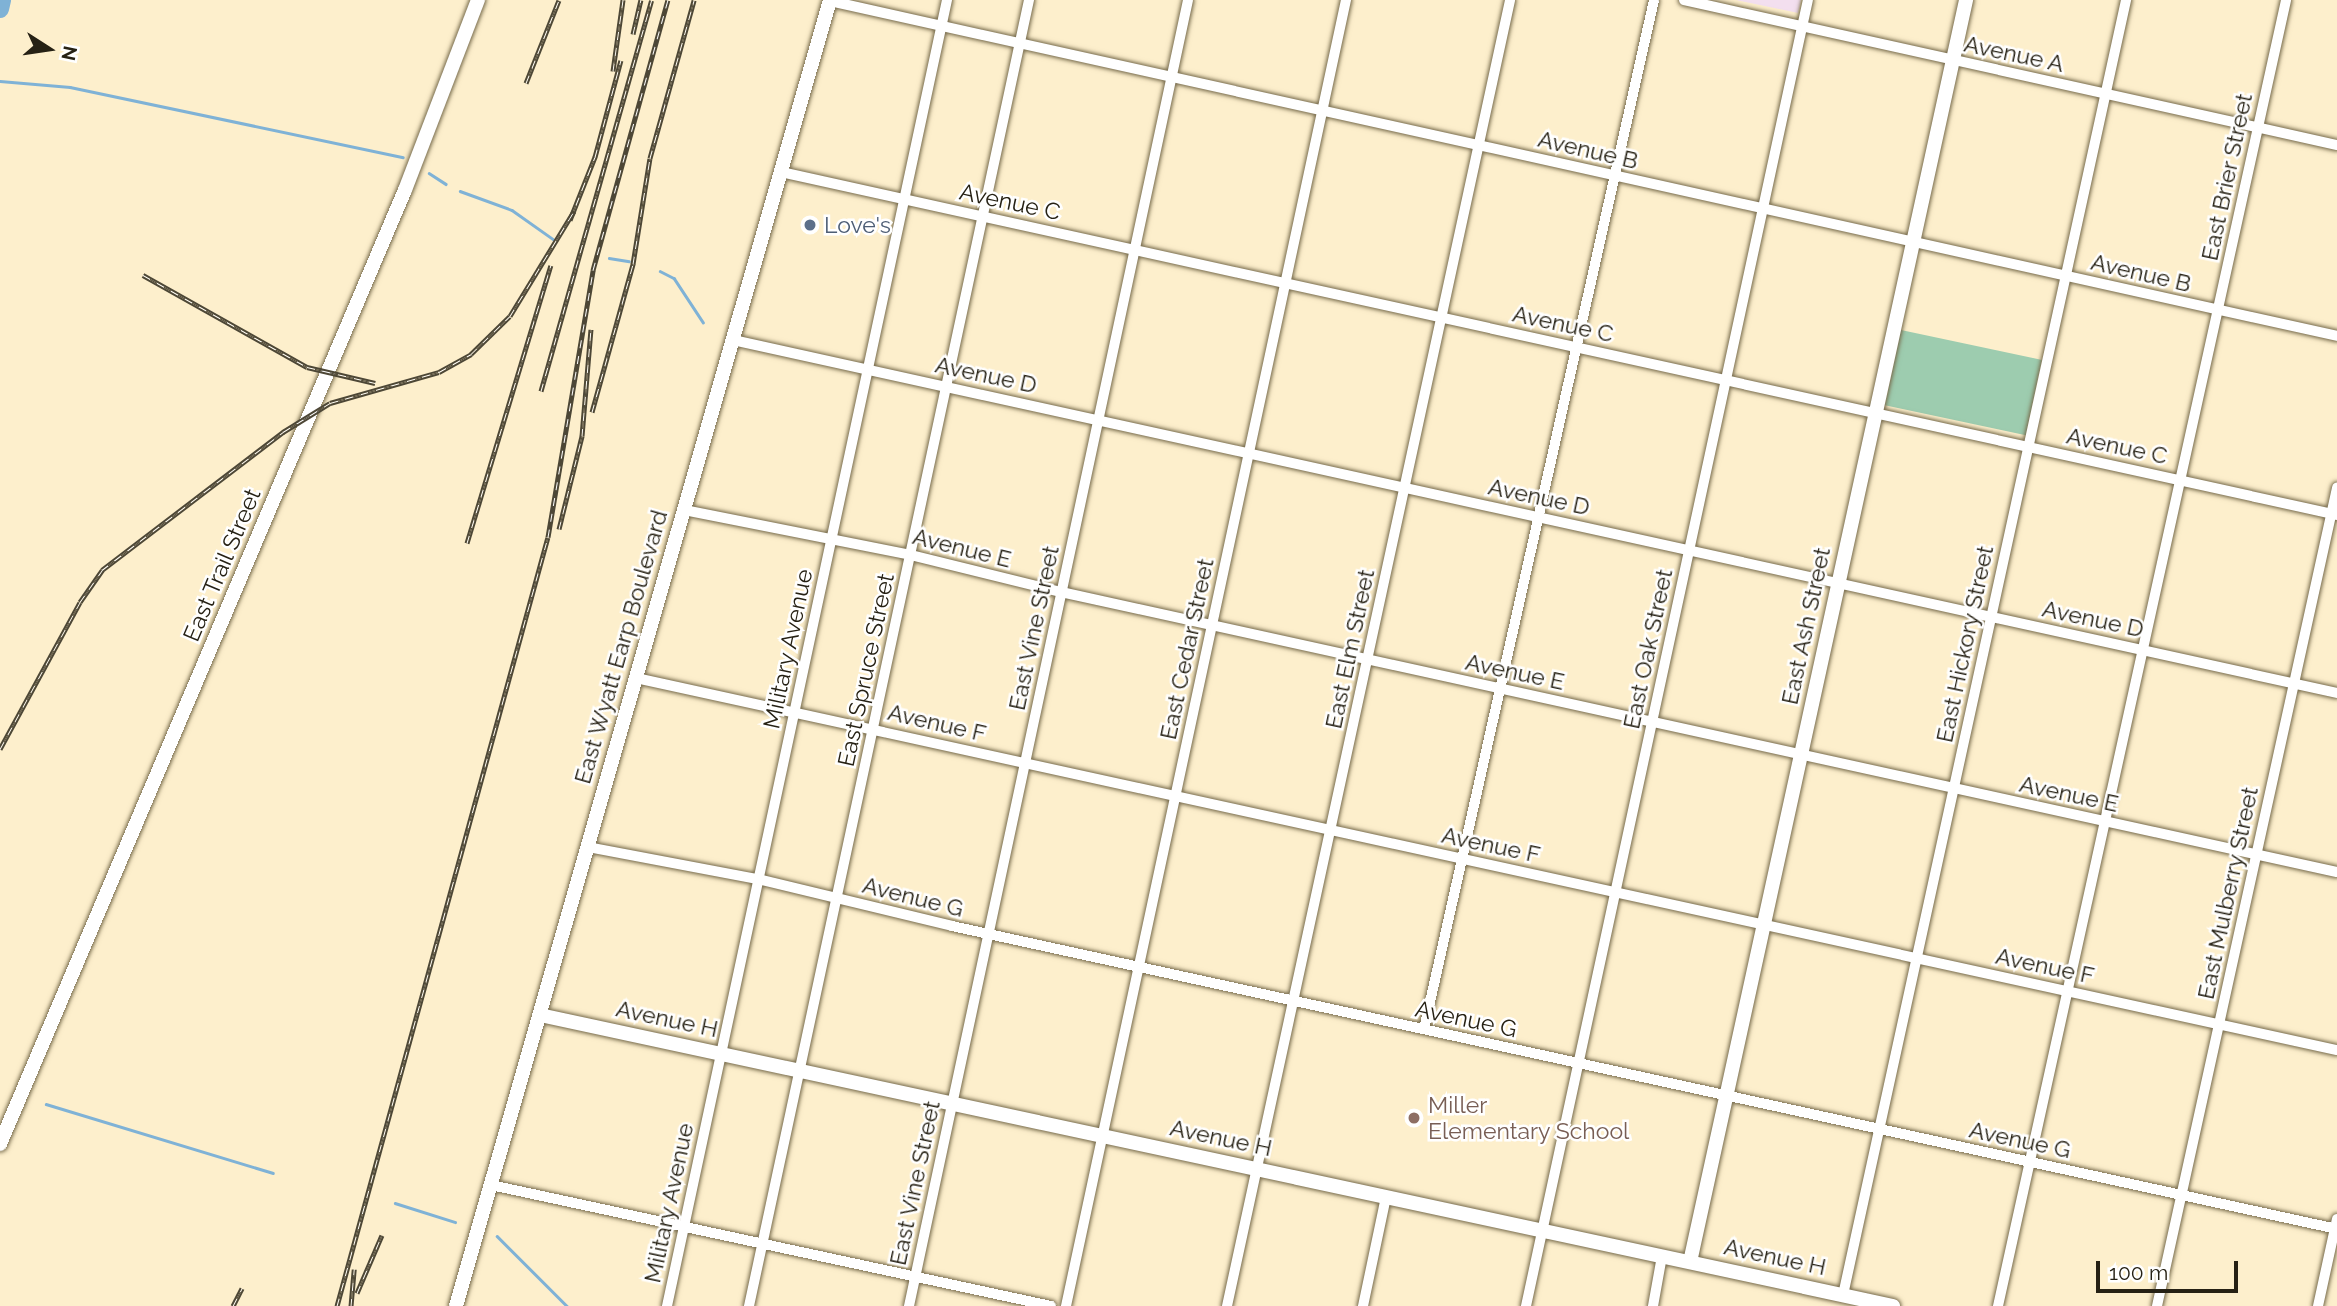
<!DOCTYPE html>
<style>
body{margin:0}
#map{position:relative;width:2337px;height:1306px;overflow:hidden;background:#fdefcc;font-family:Raleway,sans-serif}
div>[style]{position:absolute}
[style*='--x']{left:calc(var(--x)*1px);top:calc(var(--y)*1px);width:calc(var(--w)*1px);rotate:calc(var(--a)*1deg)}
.education>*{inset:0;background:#f3dfef}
.green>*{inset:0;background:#9dccaf;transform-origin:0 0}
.stream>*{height:2.5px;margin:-1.25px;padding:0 1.25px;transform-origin:1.25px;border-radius:1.25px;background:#7fb2d6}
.river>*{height:18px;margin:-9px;padding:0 9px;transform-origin:9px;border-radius:9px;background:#7fb2d6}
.roads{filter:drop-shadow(0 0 2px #766a4b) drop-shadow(0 0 2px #766a4b)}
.street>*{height:10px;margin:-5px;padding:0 5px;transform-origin:5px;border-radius:5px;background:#fff}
.secondary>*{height:14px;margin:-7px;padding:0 7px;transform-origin:7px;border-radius:7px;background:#fff}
.primary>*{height:14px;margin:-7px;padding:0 7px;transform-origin:7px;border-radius:7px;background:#fff}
.rail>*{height:5px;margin-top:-2.5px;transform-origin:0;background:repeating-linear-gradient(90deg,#fff 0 8px,#4d4736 0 16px);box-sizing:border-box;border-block:2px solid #4d4736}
.dots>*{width:19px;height:19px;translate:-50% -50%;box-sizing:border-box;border:4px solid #fff;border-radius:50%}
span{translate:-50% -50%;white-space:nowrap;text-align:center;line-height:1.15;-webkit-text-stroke:5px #fff;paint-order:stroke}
.street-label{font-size:23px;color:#262114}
.service-label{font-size:23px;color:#4e5e75}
.left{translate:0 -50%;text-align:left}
.education-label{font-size:23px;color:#785e54}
.north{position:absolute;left:14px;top:14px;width:70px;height:70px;-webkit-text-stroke:5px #fff;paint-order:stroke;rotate:102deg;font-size:19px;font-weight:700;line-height:28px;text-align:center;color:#262114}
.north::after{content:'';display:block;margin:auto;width:24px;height:32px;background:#262114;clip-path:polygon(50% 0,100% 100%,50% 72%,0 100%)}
.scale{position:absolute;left:2096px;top:1261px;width:142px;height:32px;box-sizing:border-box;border:4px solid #262114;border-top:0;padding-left:9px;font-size:21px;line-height:24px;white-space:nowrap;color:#262114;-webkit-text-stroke:5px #fff;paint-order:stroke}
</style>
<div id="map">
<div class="education">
<i style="clip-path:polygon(1736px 0,1801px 0,1798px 13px)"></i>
</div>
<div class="green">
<i style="left:1901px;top:330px;width:144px;height:77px;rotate:12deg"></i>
</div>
<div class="stream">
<i style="--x:0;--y:81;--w:70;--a:4.9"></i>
<i style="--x:70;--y:87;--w:340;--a:11.9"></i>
<i style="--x:429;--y:173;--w:20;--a:33"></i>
<i style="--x:460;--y:191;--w:55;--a:20.1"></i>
<i style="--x:512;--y:210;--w:50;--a:35.3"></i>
<i style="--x:609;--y:258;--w:20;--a:9"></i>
<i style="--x:660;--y:271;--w:16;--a:27"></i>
<i style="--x:674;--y:278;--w:53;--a:56.6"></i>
<i style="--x:46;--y:1104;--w:237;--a:16.9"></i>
<i style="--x:395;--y:1203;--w:63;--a:17.6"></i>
<i style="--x:497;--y:1236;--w:99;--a:45"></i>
</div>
<div class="river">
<i style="--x:0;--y:9;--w:9;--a:-77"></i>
</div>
<div class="roads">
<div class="street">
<i style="--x:1684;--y:0;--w:669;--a:12.52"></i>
<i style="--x:830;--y:1;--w:1544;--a:12.53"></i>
<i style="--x:781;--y:172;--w:1593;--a:12.43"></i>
<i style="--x:733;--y:340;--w:1642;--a:12.41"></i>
<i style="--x:684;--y:510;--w:231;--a:11.2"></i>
<i style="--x:911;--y:555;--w:154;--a:13.9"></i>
<i style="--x:1061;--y:592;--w:1306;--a:12.38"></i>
<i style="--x:636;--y:678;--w:1741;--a:12.34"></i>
<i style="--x:588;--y:847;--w:173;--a:10.7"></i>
<i style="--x:758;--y:879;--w:200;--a:13.6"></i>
<i style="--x:952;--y:926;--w:1418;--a:12.34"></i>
<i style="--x:1424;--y:1029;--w:1054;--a:-77.4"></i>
<i style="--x:491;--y:1185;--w:573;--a:12.19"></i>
<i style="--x:1843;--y:1295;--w:1326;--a:-77.67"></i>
<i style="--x:667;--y:1306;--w:1336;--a:-77.9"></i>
<i style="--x:749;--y:1306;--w:1336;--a:-77.9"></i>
<i style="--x:909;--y:1306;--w:1335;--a:-77.94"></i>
<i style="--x:1066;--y:1306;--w:1336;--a:-77.9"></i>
<i style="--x:1227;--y:1306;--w:1336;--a:-77.77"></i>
<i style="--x:1363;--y:1306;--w:111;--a:-78.1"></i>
<i style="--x:1526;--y:1306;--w:1336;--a:-77.82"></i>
<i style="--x:1653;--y:1306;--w:51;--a:-79.8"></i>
<i style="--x:1998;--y:1306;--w:1337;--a:-77.56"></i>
<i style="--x:2157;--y:1306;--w:838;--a:-77.59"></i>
<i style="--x:2318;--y:1306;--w:89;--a:-77.7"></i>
</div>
<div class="secondary">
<i style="--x:540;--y:1015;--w:1384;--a:12.14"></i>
<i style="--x:1690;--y:1262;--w:1292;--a:-77.66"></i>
</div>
<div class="primary">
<i style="--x:0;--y:1144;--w:1036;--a:-67"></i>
<i style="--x:405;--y:190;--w:204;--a:-69"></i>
<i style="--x:456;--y:1306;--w:1358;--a:-74.02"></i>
</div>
</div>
<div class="rail">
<i style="--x:633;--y:34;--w:35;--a:-77"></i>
<i style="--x:613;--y:71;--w:72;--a:-82"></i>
<i style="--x:526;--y:83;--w:89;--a:-68.3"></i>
<i style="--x:570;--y:220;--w:68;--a:-68.4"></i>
<i style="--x:595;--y:157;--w:100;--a:-75"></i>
<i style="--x:143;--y:275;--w:188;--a:29.3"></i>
<i style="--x:307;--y:367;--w:70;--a:13.2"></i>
<i style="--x:541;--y:391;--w:406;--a:-74.2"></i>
<i style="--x:592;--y:412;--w:154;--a:-74.5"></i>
<i style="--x:633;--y:264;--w:107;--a:-80.9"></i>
<i style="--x:650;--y:158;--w:164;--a:-74.4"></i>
<i style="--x:559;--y:529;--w:96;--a:-76.1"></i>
<i style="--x:582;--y:436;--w:107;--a:-85.2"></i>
<i style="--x:467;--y:543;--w:290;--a:-73.2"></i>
<i style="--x:0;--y:749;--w:167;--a:-61.4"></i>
<i style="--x:80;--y:602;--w:39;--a:-55"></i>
<i style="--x:102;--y:570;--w:228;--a:-37.3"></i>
<i style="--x:283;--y:432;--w:55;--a:-31.7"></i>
<i style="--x:330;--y:403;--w:113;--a:-15.9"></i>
<i style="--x:439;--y:372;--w:37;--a:-29"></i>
<i style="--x:471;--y:354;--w:54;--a:-44.3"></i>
<i style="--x:510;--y:316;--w:123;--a:-58.6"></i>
<i style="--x:357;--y:1293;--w:63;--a:-66.7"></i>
<i style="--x:233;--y:1306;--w:20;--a:-63"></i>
<i style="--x:337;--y:1306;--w:797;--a:-74.66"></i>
<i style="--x:548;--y:537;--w:271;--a:-80.4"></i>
<i style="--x:593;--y:270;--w:280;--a:-74.5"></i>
<i style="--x:351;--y:1306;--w:37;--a:-85"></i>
</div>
<div class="dots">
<i style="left:810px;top:225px;background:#5c6f8a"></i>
<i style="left:1414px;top:1118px;background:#8d6e63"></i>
</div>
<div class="street-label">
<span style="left:2014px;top:54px;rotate:12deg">Avenue A</span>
<span style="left:1588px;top:150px;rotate:13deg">Avenue B</span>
<span style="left:2227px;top:177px;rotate:-78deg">East Brier Street</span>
<span style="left:1010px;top:202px;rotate:12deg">Avenue C</span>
<span style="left:2141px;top:273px;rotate:13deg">Avenue B</span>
<span style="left:1563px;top:324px;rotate:12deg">Avenue C</span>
<span style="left:986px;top:375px;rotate:12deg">Avenue D</span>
<span style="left:2117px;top:446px;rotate:12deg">Avenue C</span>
<span style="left:1539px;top:497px;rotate:12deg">Avenue D</span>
<span style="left:962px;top:548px;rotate:14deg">Avenue E</span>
<span style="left:222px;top:565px;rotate:-67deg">East Trail Street</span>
<span style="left:2093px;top:619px;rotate:12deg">Avenue D</span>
<span style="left:1806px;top:626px;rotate:-78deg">East Ash Street</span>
<span style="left:1034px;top:628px;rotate:-78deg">East Vine Street</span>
<span style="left:1965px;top:644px;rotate:-78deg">East Hickory Street</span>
<span style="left:621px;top:647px;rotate:-74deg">East Wyatt Earp Boulevard</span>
<span style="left:788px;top:649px;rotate:-78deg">Military Avenue</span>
<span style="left:1187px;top:649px;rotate:-78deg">East Cedar Street</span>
<span style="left:1350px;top:649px;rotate:-78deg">East Elm Street</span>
<span style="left:1648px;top:649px;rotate:-78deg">East Oak Street</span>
<span style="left:866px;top:670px;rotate:-78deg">East Spruce Street</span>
<span style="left:1515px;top:672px;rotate:12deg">Avenue E</span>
<span style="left:937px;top:723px;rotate:13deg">Avenue F</span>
<span style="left:2069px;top:794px;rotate:12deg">Avenue E</span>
<span style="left:1491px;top:845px;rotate:12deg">Avenue F</span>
<span style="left:2228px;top:893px;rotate:-78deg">East Mulberry Street</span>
<span style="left:913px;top:897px;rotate:14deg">Avenue G</span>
<span style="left:2045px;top:966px;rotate:12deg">Avenue F</span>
<span style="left:667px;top:1019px;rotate:12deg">Avenue H</span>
<span style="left:1466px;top:1019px;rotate:12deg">Avenue G</span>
<span style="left:1221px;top:1138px;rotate:12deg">Avenue H</span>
<span style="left:2020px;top:1140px;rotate:12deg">Avenue G</span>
<span style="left:915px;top:1183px;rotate:-78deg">East Vine Street</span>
<span style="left:669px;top:1203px;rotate:-78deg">Military Avenue</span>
<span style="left:1775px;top:1257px;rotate:12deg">Avenue H</span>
</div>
<div class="service-label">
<span class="left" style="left:824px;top:225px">Love's</span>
</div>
<div class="education-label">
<span class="left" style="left:1428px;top:1118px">Miller<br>Elementary School</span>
</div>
<div class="north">N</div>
<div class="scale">100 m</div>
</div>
